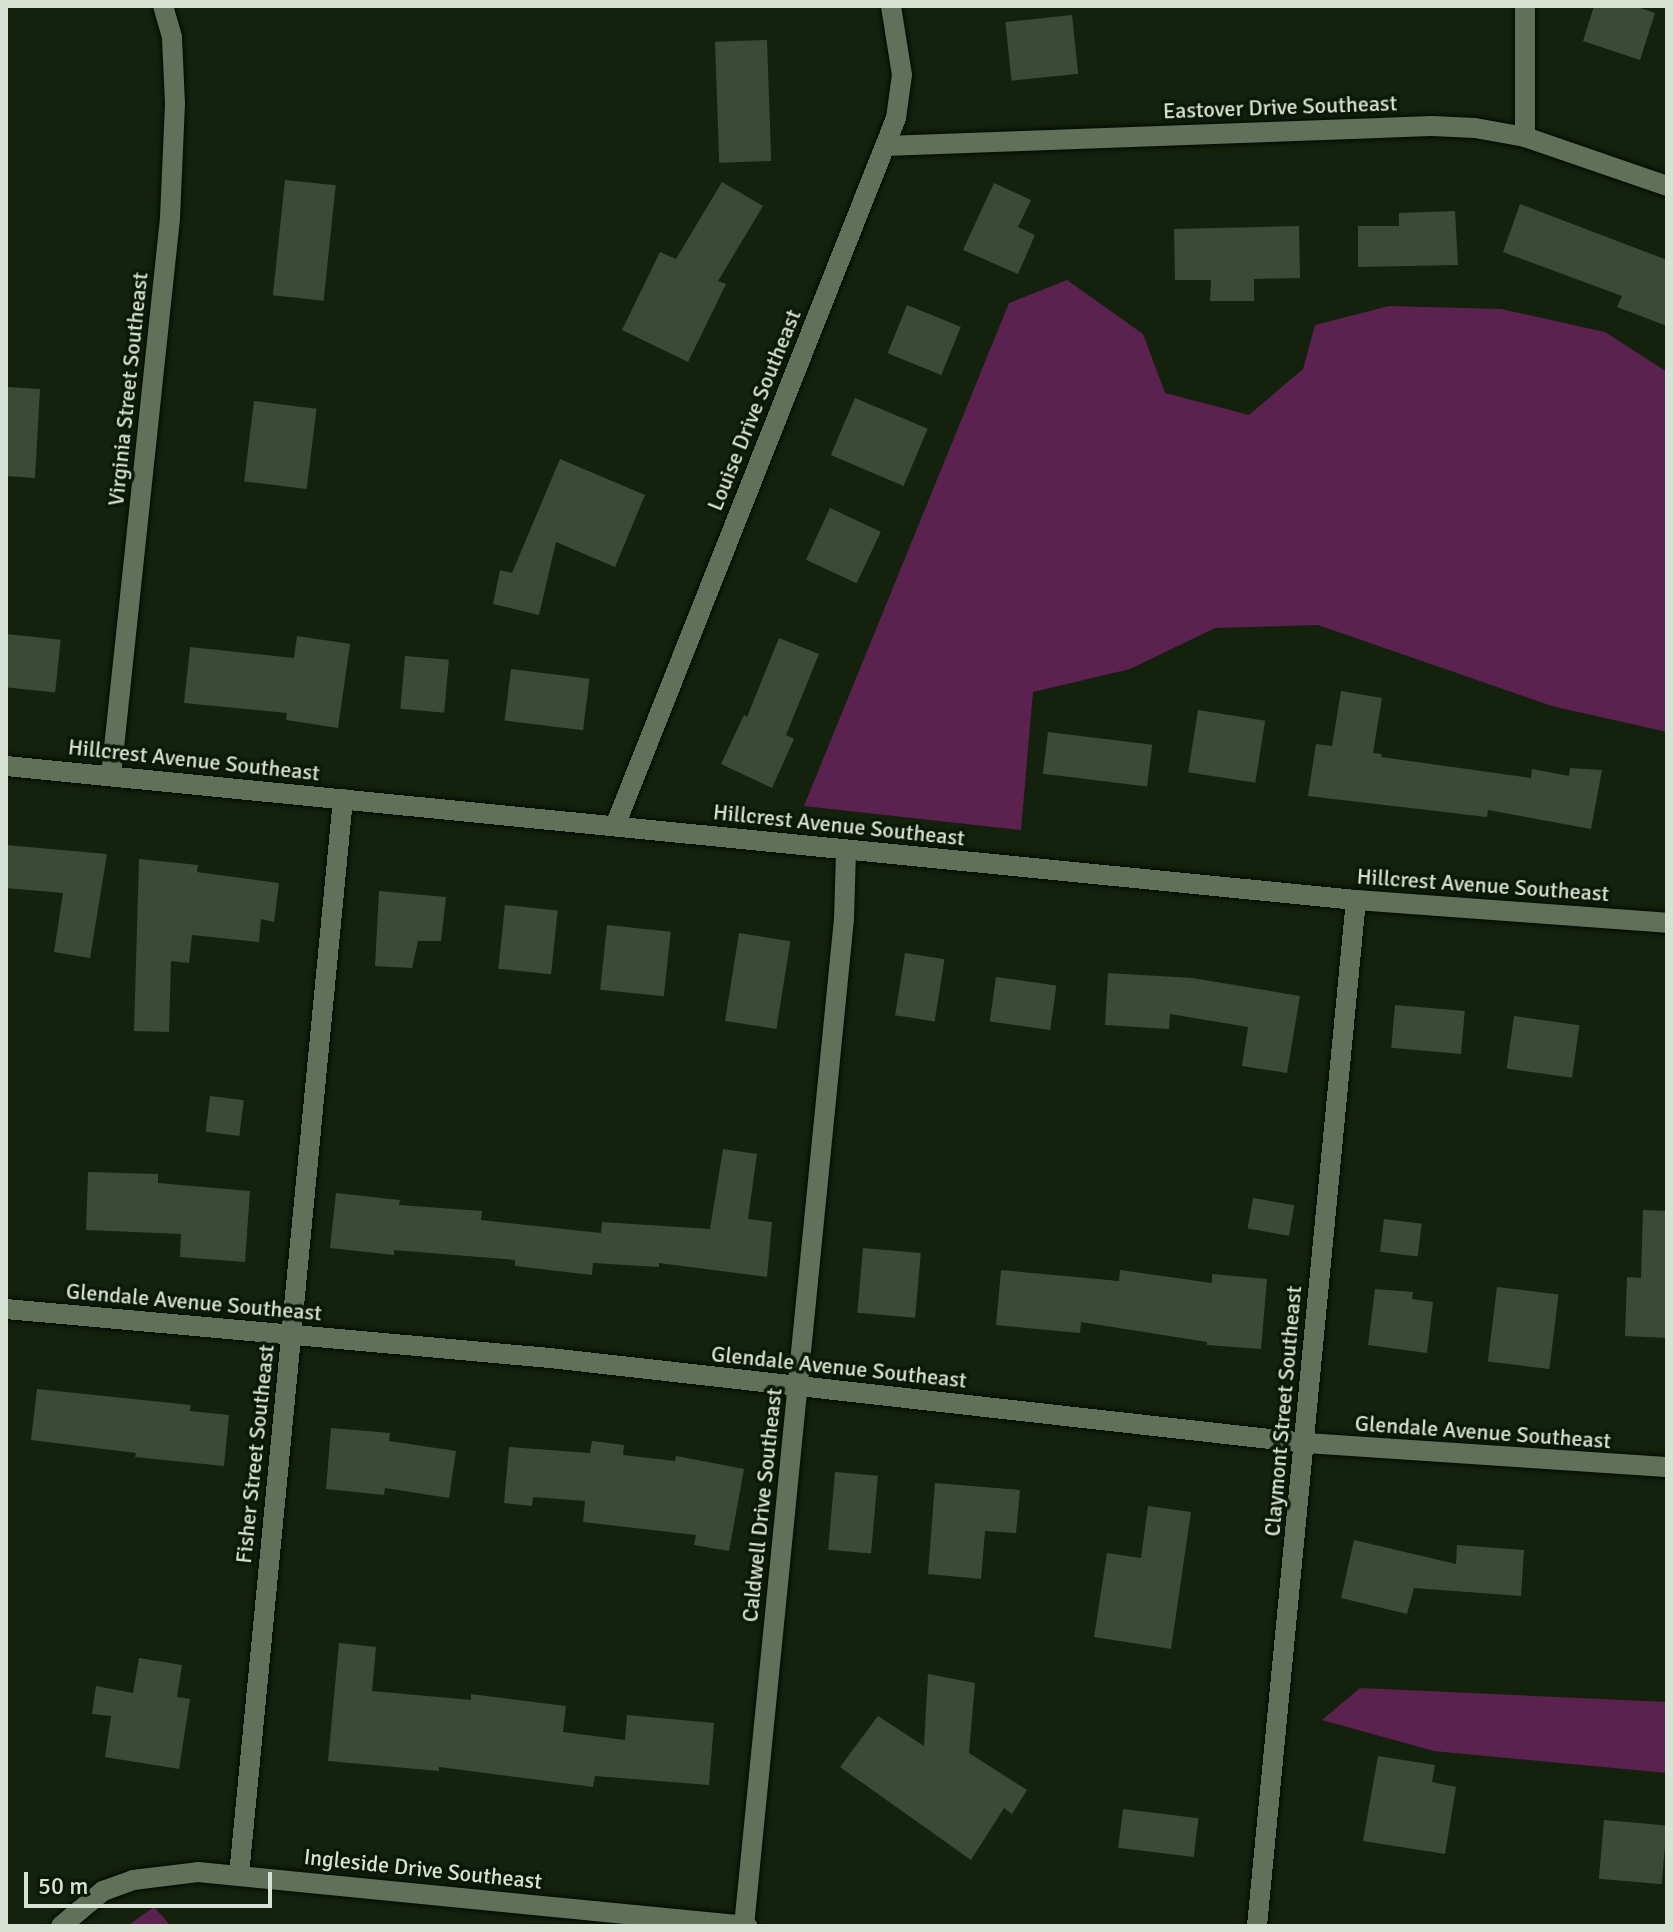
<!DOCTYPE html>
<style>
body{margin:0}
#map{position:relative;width:1673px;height:1932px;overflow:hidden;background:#14210d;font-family:Signika,sans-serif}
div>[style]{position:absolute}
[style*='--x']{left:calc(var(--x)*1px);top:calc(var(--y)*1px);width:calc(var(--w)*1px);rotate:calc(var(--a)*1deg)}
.green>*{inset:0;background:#5b2250}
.building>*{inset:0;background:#3b4a35;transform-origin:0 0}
.roads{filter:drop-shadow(0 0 2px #020a00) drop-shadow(0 0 2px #020a00)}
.minor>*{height:20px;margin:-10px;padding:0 10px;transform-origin:10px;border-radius:10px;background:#607059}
span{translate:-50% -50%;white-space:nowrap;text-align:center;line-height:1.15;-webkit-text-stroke:7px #0b1805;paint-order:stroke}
.street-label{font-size:22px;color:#d8e2d4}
.frame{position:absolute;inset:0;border:8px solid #d8e2d4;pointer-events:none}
.scale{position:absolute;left:24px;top:1872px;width:248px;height:36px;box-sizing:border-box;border:4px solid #d8e2d4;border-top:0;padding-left:10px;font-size:24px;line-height:28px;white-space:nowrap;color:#d8e2d4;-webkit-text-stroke:6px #0b1805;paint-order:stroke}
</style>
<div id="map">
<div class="green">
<i style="clip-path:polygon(1067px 280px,1143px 334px,1165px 393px,1249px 415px,1303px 369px,1315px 325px,1389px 306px,1501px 309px,1605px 332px,1667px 372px,1667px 732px,1552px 706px,1318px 625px,1215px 628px,1130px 669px,1033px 692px,1021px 830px,804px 806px,1009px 303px)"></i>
<i style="clip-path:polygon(1360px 1688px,1667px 1702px,1667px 1773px,1434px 1751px,1322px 1720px)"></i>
<i style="clip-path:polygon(154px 1907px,171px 1926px,127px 1926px)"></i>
</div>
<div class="building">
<i style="clip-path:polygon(1594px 6px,1635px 6px,1655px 13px,1640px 60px,1583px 41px)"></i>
<i style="left:1072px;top:15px;width:59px;height:67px;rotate:84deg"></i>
<i style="left:767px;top:40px;width:121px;height:52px;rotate:88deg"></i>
<i style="left:285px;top:180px;width:51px;height:116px;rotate:6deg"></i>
<i style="clip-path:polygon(722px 182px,763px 206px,718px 281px,726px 284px,688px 362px,622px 330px,660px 252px,676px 259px)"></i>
<i style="clip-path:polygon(994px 183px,1031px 200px,1018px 227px,1035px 235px,1018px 274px,963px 250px)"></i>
<i style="clip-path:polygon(1520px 204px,1667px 260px,1667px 326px,1617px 307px,1622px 296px,1503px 252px)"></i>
<i style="clip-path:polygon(1455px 211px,1458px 265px,1358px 267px,1358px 226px,1399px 226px,1399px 213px)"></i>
<i style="clip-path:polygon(1299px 226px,1300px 278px,1254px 279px,1254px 301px,1210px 301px,1211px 280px,1175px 280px,1174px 229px)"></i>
<i style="left:907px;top:305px;width:58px;height:52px;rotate:22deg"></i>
<i style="clip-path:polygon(6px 387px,40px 389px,35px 478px,6px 476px)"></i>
<i style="left:855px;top:398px;width:79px;height:62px;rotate:23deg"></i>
<i style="left:254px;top:401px;width:63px;height:81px;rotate:7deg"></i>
<i style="clip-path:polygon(560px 459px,645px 495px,615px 567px,556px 542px,539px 615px,493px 604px,500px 570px,512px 573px)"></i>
<i style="left:830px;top:508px;width:56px;height:57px;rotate:25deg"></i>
<i style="left:6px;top:634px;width:55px;height:53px;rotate:6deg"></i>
<i style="clip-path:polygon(297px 636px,350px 644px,338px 728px,286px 720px,287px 713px,184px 703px,190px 647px,294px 658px)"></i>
<i style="clip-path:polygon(779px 638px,819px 654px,786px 735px,794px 739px,772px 788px,721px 764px,744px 715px,747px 717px)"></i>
<i style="left:405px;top:656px;width:44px;height:53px;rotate:5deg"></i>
<i style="left:511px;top:669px;width:79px;height:52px;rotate:7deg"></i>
<i style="clip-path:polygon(1341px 691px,1382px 698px,1373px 753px,1382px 754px,1381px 757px,1531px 778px,1532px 769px,1569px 776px,1570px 768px,1602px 770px,1591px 829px,1488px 810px,1487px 817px,1308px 796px,1316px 744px,1332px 746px)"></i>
<i style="left:1198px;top:710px;width:68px;height:63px;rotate:9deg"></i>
<i style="left:1048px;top:732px;width:105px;height:42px;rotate:7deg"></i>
<i style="clip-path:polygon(6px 845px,107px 854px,90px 958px,54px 952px,63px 893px,6px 888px)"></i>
<i style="clip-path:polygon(139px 859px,198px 865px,197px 872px,279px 883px,274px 922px,261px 919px,259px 942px,192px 935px,189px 963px,171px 961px,169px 1032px,134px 1031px)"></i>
<i style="clip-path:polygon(379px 891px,446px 897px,441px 941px,418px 941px,412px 968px,375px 966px)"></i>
<i style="left:505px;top:905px;width:53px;height:64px;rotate:6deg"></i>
<i style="left:607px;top:925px;width:64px;height:65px;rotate:6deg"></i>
<i style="left:739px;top:933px;width:52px;height:89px;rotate:9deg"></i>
<i style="left:905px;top:953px;width:40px;height:63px;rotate:9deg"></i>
<i style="clip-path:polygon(1108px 973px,1192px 978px,1300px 996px,1287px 1073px,1242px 1066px,1248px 1027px,1170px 1014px,1169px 1029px,1105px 1025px)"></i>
<i style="left:996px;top:977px;width:61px;height:45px;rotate:8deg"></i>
<i style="left:1395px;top:1005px;width:70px;height:43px;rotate:5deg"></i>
<i style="left:1514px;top:1016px;width:66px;height:53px;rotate:8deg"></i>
<i style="left:210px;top:1096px;width:34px;height:36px;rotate:7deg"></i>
<i style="clip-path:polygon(723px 1149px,757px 1154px,748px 1219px,772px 1222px,767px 1277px,659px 1263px,659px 1267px,593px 1263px,592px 1275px,515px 1266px,515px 1260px,394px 1250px,394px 1255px,330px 1248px,336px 1193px,400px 1200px,399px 1205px,482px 1211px,481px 1220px,601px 1233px,602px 1222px,710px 1229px)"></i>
<i style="clip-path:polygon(88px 1172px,158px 1174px,158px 1183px,250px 1191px,245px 1262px,180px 1257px,181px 1234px,86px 1230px)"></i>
<i style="left:1253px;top:1198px;width:42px;height:31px;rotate:10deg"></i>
<i style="clip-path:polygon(1643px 1210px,1667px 1211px,1667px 1338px,1625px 1336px,1627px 1277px,1641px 1278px)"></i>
<i style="left:1384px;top:1219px;width:38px;height:33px;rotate:7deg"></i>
<i style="left:863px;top:1248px;width:58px;height:65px;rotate:5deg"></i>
<i style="clip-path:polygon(1001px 1270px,1119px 1281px,1120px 1270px,1212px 1283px,1212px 1274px,1267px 1279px,1261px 1349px,1207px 1345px,1207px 1342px,1081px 1322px,1080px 1333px,996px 1325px)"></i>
<i style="left:1497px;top:1287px;width:62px;height:75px;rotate:7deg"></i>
<i style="clip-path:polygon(1375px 1289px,1413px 1292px,1412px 1299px,1433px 1302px,1427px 1353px,1368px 1345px)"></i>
<i style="clip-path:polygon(37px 1389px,191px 1405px,190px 1411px,229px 1415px,224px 1466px,135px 1457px,136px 1453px,31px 1440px)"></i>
<i style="clip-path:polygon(331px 1428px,390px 1433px,389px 1441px,456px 1451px,449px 1498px,385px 1488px,384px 1495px,326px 1489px)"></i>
<i style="clip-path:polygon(592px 1441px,624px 1445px,623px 1455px,675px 1461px,676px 1456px,744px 1469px,729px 1551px,694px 1545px,696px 1535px,583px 1522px,585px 1501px,533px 1497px,532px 1506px,504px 1503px,509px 1447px,590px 1453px)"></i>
<i style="left:835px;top:1472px;width:43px;height:78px;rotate:5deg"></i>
<i style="clip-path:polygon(935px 1483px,1020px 1490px,1016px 1533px,985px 1531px,981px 1579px,928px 1574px)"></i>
<i style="clip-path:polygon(1148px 1506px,1191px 1512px,1171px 1649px,1094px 1637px,1107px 1553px,1141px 1558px)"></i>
<i style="clip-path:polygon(1354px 1540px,1456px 1564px,1457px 1545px,1524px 1550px,1521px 1596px,1414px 1588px,1407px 1614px,1341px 1598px)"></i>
<i style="clip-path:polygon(339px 1643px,376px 1647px,372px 1691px,471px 1700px,471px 1694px,566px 1706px,563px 1732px,625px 1740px,627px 1715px,714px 1723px,709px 1785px,595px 1776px,593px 1787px,439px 1767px,439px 1771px,328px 1761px)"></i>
<i style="clip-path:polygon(139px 1658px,182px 1665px,177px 1697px,190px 1699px,179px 1769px,105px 1757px,111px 1716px,92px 1714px,96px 1686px,133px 1693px)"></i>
<i style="clip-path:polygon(928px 1674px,975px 1683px,969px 1753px,1027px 1790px,1012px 1814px,1004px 1808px,971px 1860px,840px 1767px,878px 1716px,924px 1746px)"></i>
<i style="clip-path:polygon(1378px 1756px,1435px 1765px,1432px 1782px,1456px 1787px,1445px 1854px,1363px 1841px)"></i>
<i style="left:1123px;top:1809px;width:76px;height:39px;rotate:7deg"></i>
<i style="left:1604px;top:1820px;width:63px;height:59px;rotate:5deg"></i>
</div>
<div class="roads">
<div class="minor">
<i style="--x:1525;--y:6;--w:131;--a:90"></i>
<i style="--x:885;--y:146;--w:547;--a:-2.09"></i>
<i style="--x:1432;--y:126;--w:43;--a:2.7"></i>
<i style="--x:1475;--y:128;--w:51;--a:10.2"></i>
<i style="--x:1525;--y:137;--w:150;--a:19"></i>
<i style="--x:6;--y:766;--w:1357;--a:5.67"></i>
<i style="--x:1356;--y:900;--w:312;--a:4.2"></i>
<i style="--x:111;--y:776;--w:561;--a:-83.96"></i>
<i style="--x:170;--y:218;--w:114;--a:-87.5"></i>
<i style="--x:175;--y:104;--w:67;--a:-92.6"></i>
<i style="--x:172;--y:37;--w:32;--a:-106"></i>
<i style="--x:615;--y:826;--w:762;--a:-68.35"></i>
<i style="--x:896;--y:118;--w:43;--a:-82.1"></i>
<i style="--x:902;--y:75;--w:70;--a:-99.1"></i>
<i style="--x:6;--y:1309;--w:546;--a:5.15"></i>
<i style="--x:550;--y:1358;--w:760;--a:6.42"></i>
<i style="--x:1305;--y:1443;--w:363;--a:3.8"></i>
<i style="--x:239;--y:1875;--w:1081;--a:-84.48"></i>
<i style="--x:61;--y:1926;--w:55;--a:-39.8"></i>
<i style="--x:103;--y:1891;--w:32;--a:-20"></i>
<i style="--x:133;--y:1880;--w:65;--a:-7"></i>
<i style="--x:198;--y:1872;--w:552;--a:5.62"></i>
<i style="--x:744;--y:1926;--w:1012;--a:-84.33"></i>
<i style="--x:844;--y:919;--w:69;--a:-88.3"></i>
<i style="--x:1257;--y:1926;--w:1031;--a:-84.49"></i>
</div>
</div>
<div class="street-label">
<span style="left:1280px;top:107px;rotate:-2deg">Eastover Drive Southeast</span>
<span style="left:128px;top:389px;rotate:-84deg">Virginia Street Southeast</span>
<span style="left:754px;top:410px;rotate:-68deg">Louise Drive Southeast</span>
<span style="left:194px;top:760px;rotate:6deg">Hillcrest Avenue Southeast</span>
<span style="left:839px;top:825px;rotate:6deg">Hillcrest Avenue Southeast</span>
<span style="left:1483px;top:885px;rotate:4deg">Hillcrest Avenue Southeast</span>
<span style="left:194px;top:1302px;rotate:5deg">Glendale Avenue Southeast</span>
<span style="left:839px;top:1367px;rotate:6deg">Glendale Avenue Southeast</span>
<span style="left:1283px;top:1411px;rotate:-85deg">Claymont Street Southeast</span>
<span style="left:1483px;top:1432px;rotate:4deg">Glendale Avenue Southeast</span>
<span style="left:255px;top:1454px;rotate:-84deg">Fisher Street Southeast</span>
<span style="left:762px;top:1505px;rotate:-84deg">Caldwell Drive Southeast</span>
<span style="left:423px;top:1869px;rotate:6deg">Ingleside Drive Southeast</span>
</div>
<div class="frame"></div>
<div class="scale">50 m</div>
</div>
